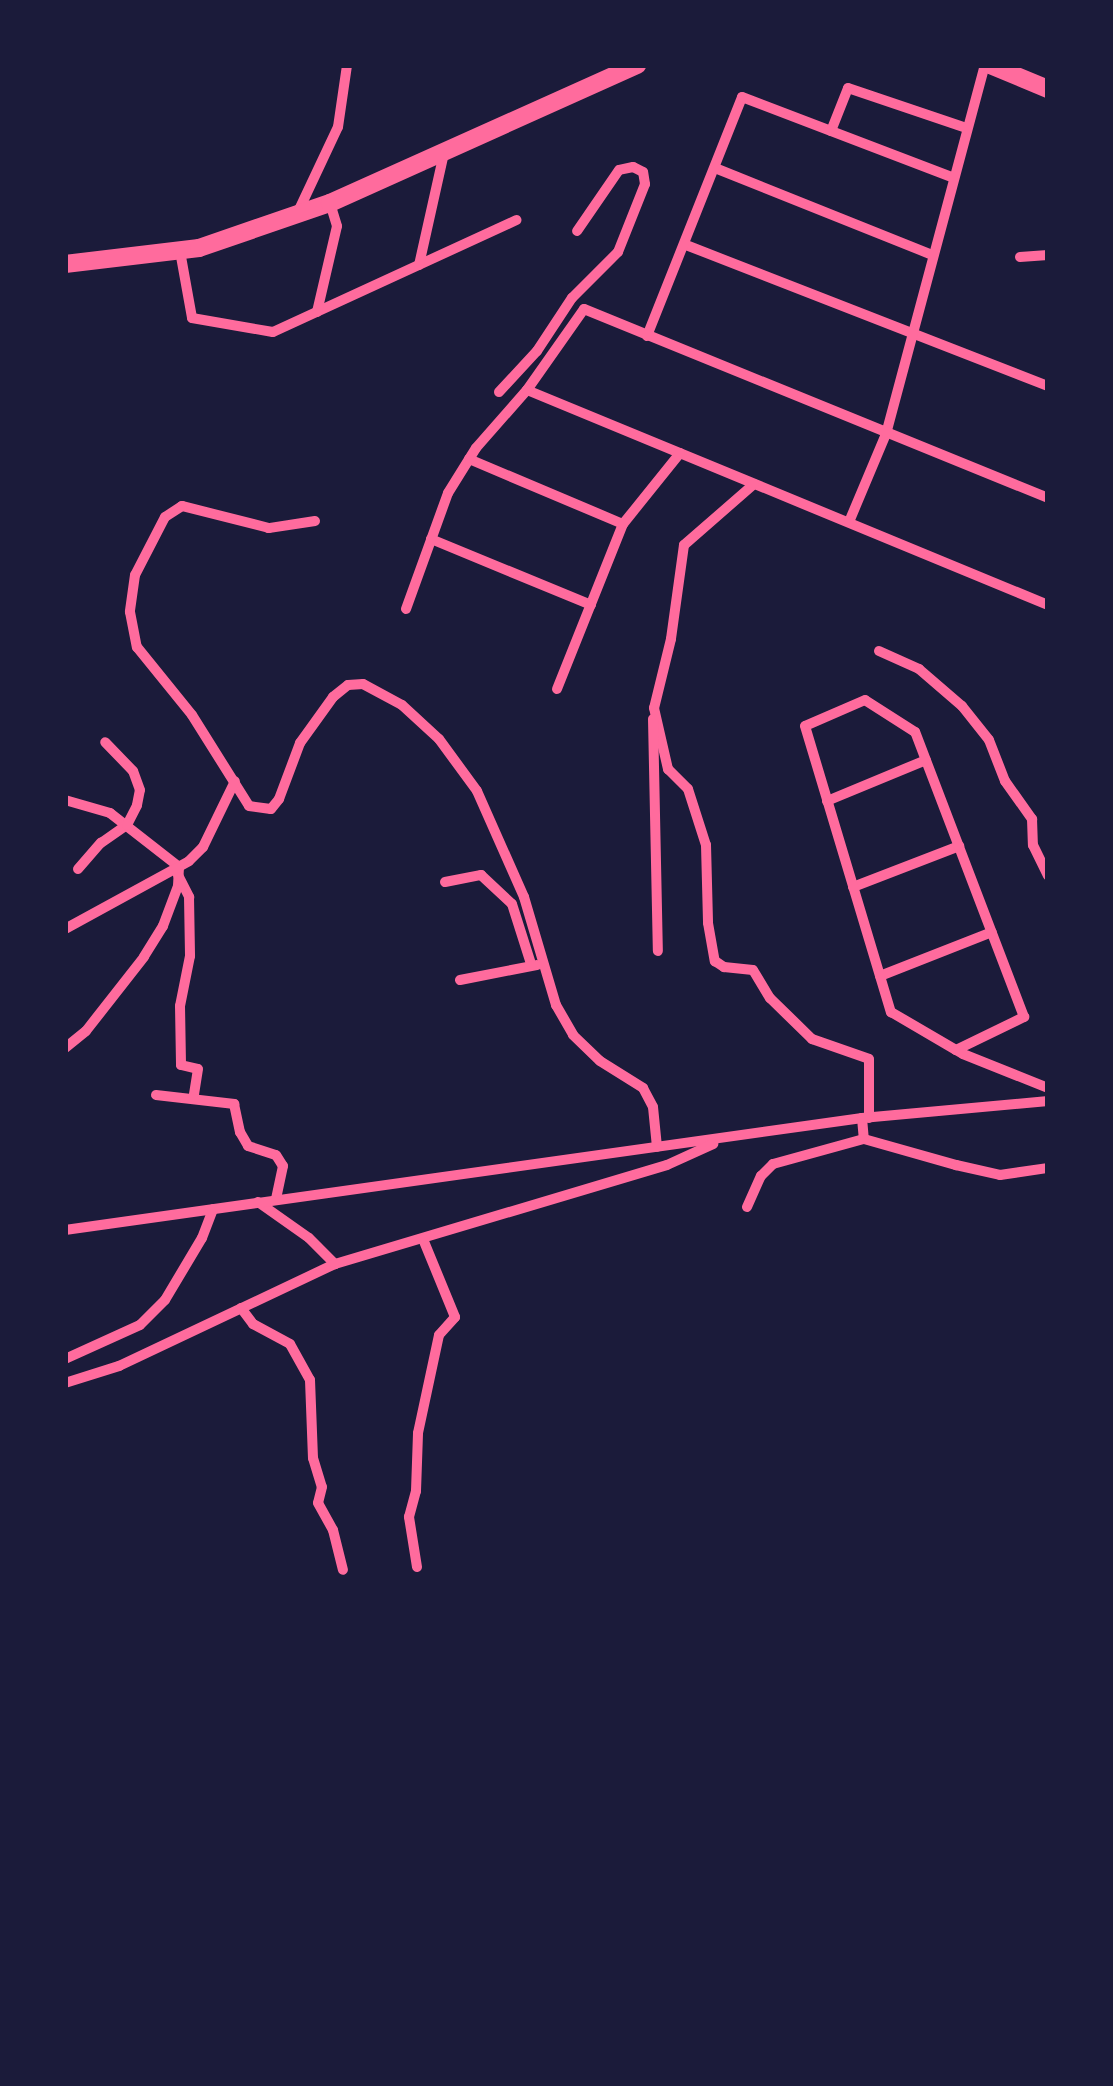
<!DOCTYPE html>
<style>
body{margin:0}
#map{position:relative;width:1113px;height:2086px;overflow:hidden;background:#1b1b3a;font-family:Roboto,sans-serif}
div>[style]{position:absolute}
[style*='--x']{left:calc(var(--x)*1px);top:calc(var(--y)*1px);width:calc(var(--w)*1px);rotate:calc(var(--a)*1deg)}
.minor>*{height:10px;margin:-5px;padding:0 5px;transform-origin:5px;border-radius:5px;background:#ff6b9d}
.trunk>*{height:18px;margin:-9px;padding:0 9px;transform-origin:9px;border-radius:9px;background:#ff6b9d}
span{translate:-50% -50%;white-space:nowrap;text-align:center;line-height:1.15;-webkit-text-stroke:10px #1b1b3a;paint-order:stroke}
.frame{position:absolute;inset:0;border:68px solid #1b1b3a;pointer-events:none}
</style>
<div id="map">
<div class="minor">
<i style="--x:831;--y:131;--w:46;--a:-68.4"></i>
<i style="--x:848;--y:88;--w:125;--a:18.7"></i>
<i style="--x:715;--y:168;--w:235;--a:21.8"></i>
<i style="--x:297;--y:214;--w:96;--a:-64.8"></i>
<i style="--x:338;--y:127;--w:63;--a:-81.7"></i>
<i style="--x:686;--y:245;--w:388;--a:21.3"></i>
<i style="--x:180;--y:251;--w:68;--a:79.8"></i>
<i style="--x:192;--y:318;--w:82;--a:9.8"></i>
<i style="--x:273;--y:332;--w:268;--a:-24.7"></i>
<i style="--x:1020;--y:257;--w:28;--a:-4"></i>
<i style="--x:419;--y:265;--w:115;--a:-77.4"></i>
<i style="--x:317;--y:312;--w:88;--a:-76.9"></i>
<i style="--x:337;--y:226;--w:24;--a:-107"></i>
<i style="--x:647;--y:336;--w:257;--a:-68.3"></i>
<i style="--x:742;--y:97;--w:225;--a:20.9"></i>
<i style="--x:527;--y:390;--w:564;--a:22.42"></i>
<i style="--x:499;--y:392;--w:56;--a:-47.2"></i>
<i style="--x:537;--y:351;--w:64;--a:-56.6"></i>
<i style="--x:572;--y:298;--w:65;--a:-45"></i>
<i style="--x:618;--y:252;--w:73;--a:-68.3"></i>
<i style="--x:645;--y:184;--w:12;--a:-99"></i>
<i style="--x:643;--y:172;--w:11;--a:-153"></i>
<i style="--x:633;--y:167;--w:14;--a:168"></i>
<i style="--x:619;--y:170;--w:74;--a:124.5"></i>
<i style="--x:469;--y:459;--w:167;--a:22.9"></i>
<i style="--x:754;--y:484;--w:93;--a:138.9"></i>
<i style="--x:684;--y:545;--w:95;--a:97.9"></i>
<i style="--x:671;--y:639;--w:71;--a:103.8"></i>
<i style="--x:654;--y:708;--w:63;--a:77.1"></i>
<i style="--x:668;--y:769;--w:28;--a:45"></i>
<i style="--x:688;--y:789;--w:59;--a:72.2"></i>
<i style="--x:706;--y:845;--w:78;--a:88.5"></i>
<i style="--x:708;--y:923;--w:39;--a:80"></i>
<i style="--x:715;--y:961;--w:11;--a:34"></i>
<i style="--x:724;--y:967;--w:29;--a:6"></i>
<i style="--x:753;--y:970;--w:33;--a:59"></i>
<i style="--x:770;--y:998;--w:59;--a:44.3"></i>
<i style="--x:812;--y:1039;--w:60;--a:19.3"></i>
<i style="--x:869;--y:1059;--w:59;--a:90"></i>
<i style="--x:315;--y:521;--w:47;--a:171.3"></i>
<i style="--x:269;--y:528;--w:90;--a:-165.8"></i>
<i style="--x:182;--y:506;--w:20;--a:147"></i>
<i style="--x:165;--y:517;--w:65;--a:117.3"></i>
<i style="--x:135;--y:575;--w:37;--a:98"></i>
<i style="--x:130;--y:612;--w:36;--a:79"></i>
<i style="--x:137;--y:647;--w:87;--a:51"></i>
<i style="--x:192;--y:715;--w:107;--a:57.9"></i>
<i style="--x:249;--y:806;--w:22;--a:8"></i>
<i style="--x:271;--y:809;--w:13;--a:-51"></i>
<i style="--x:279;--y:799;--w:60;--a:-69.4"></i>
<i style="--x:300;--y:743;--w:57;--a:-54.3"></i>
<i style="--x:333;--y:697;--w:19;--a:-39"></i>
<i style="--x:348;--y:685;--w:15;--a:-4"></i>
<i style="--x:363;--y:684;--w:44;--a:28.3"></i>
<i style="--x:402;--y:705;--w:50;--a:42.6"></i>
<i style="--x:439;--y:739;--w:64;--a:53.8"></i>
<i style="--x:477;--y:791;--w:116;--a:66.1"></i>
<i style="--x:524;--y:897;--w:113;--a:73.5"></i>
<i style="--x:556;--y:1005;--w:34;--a:60"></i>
<i style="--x:573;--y:1035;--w:37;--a:44"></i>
<i style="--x:600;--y:1061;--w:51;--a:32.1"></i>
<i style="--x:643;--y:1088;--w:21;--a:62"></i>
<i style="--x:653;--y:1107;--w:40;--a:84.3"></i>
<i style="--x:849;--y:522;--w:95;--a:-67.2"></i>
<i style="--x:886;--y:434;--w:382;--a:-75"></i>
<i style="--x:431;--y:539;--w:173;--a:22.4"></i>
<i style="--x:406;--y:609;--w:123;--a:-70.1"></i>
<i style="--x:448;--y:493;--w:53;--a:-58.1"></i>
<i style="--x:476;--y:448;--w:77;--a:-48.7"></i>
<i style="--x:527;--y:390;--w:99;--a:-54.9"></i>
<i style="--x:584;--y:309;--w:501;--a:22.16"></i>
<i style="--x:879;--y:651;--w:44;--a:24.2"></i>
<i style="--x:919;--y:669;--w:57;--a:40.7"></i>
<i style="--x:962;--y:706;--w:43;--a:51.5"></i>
<i style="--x:989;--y:740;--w:44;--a:68.7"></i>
<i style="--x:1005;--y:781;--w:47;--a:54.6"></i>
<i style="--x:1032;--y:819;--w:26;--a:88"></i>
<i style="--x:1033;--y:845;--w:34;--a:64"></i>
<i style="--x:557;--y:689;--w:178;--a:-68.2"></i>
<i style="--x:623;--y:524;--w:91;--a:-51.2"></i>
<i style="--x:653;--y:719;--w:232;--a:88.8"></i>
<i style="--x:65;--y:800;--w:47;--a:16.1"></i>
<i style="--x:110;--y:813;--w:88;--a:38"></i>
<i style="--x:179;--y:867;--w:19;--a:93"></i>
<i style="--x:178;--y:886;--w:43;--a:110.6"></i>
<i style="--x:163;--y:926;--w:36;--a:122"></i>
<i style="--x:144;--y:957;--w:94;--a:128.1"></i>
<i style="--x:86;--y:1031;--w:27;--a:141"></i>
<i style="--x:827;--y:801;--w:107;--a:-22.5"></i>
<i style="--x:78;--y:869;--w:35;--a:-49"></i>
<i style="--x:101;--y:843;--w:32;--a:-35"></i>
<i style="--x:127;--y:825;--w:22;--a:-63"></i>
<i style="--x:137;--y:805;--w:15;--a:-79"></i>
<i style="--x:140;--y:790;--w:20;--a:-110"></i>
<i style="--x:133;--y:771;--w:40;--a:-134"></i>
<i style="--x:178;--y:875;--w:25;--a:63"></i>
<i style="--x:189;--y:897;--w:59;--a:89"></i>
<i style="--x:190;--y:956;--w:51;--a:101.3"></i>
<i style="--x:180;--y:1006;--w:59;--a:89"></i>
<i style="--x:181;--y:1065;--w:17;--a:13"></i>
<i style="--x:198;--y:1069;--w:30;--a:99"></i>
<i style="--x:445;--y:882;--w:37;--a:-11"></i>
<i style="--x:481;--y:875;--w:42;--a:43.1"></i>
<i style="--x:512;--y:904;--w:63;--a:72.4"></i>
<i style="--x:853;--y:887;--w:114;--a:-21.1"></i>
<i style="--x:65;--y:929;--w:141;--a:-28.7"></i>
<i style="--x:189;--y:861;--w:20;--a:-45"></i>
<i style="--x:203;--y:847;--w:73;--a:-64.1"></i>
<i style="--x:880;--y:976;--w:120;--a:-21.4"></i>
<i style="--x:460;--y:980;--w:78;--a:-11"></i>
<i style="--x:956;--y:1050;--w:76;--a:-25.9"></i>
<i style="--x:1024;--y:1017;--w:305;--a:-110.9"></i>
<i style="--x:915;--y:732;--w:59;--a:-147.4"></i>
<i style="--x:865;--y:700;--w:65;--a:156.6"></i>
<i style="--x:805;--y:726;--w:299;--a:73.3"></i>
<i style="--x:891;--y:1012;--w:75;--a:30.3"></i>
<i style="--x:956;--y:1050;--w:8;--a:30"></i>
<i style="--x:963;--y:1054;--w:92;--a:21.8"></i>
<i style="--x:156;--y:1095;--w:79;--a:6.6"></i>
<i style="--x:234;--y:1104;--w:29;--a:78"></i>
<i style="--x:240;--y:1132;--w:16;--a:60"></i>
<i style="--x:248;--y:1146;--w:29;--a:18"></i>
<i style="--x:276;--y:1155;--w:13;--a:58"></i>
<i style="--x:283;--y:1166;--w:34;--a:102"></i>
<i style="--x:862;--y:1118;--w:21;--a:85"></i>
<i style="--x:864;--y:1139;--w:96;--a:15.8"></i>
<i style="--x:956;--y:1165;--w:45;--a:12.8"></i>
<i style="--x:1000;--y:1175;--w:49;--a:-8.3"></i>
<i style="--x:258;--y:1202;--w:62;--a:35.2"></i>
<i style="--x:309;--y:1238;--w:37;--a:45"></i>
<i style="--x:747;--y:1207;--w:34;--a:-66"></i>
<i style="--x:761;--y:1176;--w:17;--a:-45"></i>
<i style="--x:773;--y:1164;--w:94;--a:-15.4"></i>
<i style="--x:65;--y:1230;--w:805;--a:-8"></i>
<i style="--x:862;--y:1118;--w:187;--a:-5.2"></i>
<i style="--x:241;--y:1308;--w:20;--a:53"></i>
<i style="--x:253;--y:1324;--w:42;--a:28.4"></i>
<i style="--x:290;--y:1344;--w:41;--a:60.9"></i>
<i style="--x:310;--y:1380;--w:78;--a:87.8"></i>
<i style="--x:313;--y:1458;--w:30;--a:73"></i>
<i style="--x:322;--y:1487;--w:16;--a:104"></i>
<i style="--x:318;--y:1503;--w:31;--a:61"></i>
<i style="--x:333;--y:1530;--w:41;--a:76"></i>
<i style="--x:65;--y:1359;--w:82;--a:-24.4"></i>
<i style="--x:140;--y:1325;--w:35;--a:-45"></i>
<i style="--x:165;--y:1300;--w:72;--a:-59.2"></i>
<i style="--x:202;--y:1238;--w:31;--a:-69"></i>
<i style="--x:65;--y:1383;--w:57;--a:-17.5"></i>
<i style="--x:119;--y:1366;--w:239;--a:-25.3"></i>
<i style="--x:335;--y:1264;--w:346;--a:-16.6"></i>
<i style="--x:667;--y:1165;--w:51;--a:-24.5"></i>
<i style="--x:417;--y:1567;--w:51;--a:-99.1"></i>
<i style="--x:409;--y:1517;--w:27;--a:-75"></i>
<i style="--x:416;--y:1491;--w:58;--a:-88"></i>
<i style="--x:418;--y:1433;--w:100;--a:-77.9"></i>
<i style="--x:439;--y:1335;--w:24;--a:-48"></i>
<i style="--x:455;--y:1317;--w:84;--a:-112.3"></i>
</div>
<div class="trunk">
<i style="--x:990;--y:65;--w:63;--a:22.5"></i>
<i style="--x:65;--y:264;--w:135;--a:-6.8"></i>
<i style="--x:199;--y:248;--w:139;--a:-19"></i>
<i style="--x:330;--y:203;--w:337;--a:-24.2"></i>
</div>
<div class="frame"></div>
</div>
